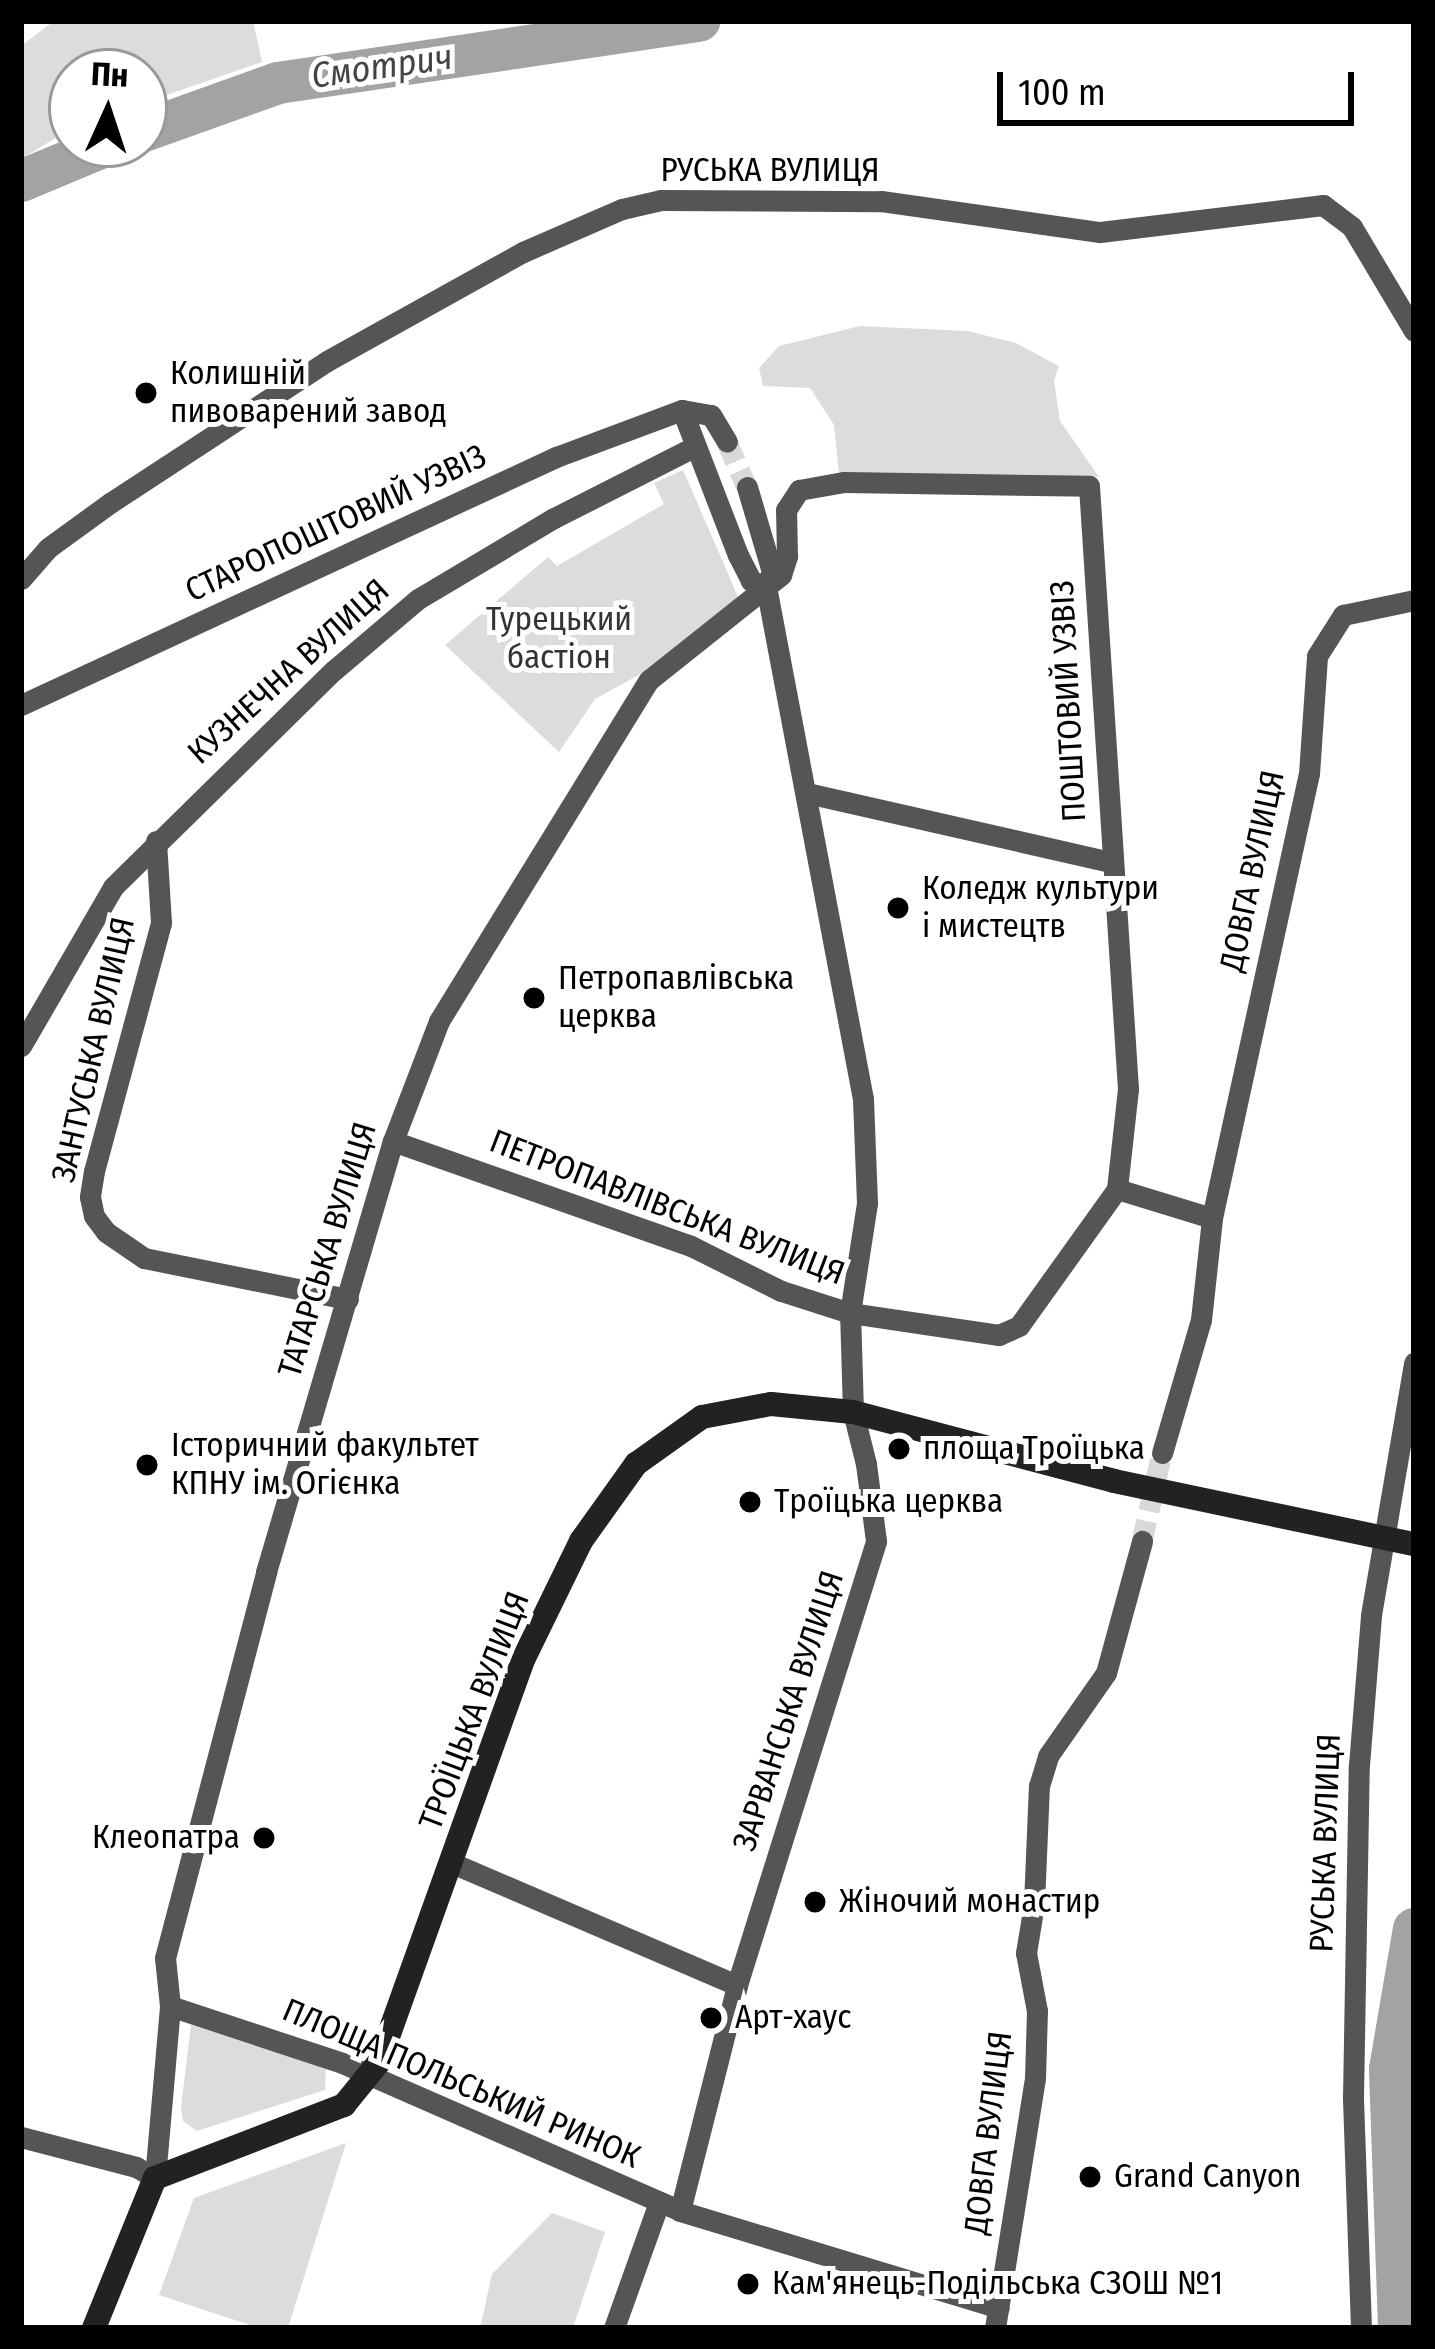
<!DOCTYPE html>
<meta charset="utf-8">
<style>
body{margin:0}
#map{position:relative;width:1435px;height:2349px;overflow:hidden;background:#fff;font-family:"Fira Sans Condensed",sans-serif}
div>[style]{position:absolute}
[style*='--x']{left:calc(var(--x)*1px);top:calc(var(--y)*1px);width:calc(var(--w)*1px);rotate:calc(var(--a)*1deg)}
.green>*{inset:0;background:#dcdcdc}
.river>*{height:42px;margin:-21px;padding:0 21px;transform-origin:21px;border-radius:21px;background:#a3a3a3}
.minor-tunnel>*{height:21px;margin-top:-10.5px;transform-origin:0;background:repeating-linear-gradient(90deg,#d9d9d9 0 21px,transparent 0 31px)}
.minor>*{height:21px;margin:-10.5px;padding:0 10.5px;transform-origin:10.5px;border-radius:10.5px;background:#555}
.secondary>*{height:24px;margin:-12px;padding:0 12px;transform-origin:12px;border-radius:12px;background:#222}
.secondary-bridge>*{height:24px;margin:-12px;padding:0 12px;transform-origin:12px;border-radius:12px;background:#222}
.dots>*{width:33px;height:33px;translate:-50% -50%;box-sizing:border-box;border:6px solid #fff;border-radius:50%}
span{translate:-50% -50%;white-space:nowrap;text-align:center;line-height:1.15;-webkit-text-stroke:10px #fff;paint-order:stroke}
.street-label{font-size:33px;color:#000}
.poi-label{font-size:33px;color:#000}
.left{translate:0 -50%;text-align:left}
.right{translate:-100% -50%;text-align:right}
.park-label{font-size:33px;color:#333}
.water-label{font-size:36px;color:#444;font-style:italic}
.frame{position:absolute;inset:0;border:24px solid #000;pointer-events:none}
.north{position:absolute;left:48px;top:48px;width:120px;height:120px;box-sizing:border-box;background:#fff;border:3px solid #999;border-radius:50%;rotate:3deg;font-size:33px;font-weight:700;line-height:48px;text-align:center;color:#000}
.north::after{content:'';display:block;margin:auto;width:42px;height:54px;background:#000;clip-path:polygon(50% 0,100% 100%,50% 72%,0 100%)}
.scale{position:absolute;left:997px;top:72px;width:357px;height:54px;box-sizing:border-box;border:6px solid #000;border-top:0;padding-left:15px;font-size:36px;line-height:42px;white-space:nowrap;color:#000;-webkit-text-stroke:9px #fff;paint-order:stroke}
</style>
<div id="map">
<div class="green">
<i style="clip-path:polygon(54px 21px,253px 21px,262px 62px,144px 103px,144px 72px,72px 72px,72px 128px,21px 159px,21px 46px)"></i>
<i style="clip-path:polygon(860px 326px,967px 331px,1016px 343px,1059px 366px,1054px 381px,1060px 421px,1099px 477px,839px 475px,834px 425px,810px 388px,763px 386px,759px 368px,779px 346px)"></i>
<i style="clip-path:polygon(683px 470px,739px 599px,733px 623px,595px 699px,559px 752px,445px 645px,548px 557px,557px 566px,664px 504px,654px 483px)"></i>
<i style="clip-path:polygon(191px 2025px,326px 2065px,325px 2090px,197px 2131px,183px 2121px,181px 2107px)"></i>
<i style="clip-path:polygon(346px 2143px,288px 2328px,259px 2328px,159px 2295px,194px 2198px)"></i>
<i style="clip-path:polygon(552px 2213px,605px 2232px,573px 2328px,480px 2328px,492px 2274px)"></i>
</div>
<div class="river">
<i style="--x:144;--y:131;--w:142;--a:-19.7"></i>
<i style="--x:278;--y:83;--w:426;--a:-8.4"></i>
<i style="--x:21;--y:181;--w:96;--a:-22.6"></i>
<i style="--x:1399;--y:2328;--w:259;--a:-92"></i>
<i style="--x:1390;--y:2069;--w:142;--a:-80.3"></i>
</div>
<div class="minor-tunnel">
<i style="--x:727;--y:442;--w:49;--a:66"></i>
<i style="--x:1142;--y:1541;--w:90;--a:-77.2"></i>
</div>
<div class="minor">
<i style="--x:682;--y:410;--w:155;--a:68.9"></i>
<i style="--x:738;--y:555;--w:29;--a:63"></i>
<i style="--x:751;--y:581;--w:16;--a:18"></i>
<i style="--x:747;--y:487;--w:89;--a:73.6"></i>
<i style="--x:772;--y:572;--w:15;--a:113"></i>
<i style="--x:21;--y:579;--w:41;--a:-48.9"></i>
<i style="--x:48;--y:548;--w:77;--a:-36"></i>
<i style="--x:110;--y:503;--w:259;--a:-33.2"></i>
<i style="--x:327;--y:361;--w:224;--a:-29.1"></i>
<i style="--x:523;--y:252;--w:108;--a:-23.5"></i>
<i style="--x:622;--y:209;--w:40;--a:-13"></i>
<i style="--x:661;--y:200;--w:220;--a:0.3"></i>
<i style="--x:881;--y:201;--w:221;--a:8.1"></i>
<i style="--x:1100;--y:232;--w:225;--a:-6.9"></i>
<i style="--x:1323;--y:205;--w:36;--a:37"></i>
<i style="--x:1352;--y:227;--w:121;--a:59.2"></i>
<i style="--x:21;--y:705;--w:590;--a:-24.87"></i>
<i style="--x:556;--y:457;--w:134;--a:-20.5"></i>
<i style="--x:682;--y:410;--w:29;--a:10"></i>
<i style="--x:711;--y:415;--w:31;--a:59"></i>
<i style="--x:807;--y:793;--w:311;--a:12.8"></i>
<i style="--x:156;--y:841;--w:82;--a:86.5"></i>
<i style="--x:161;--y:923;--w:257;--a:105.1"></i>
<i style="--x:94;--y:1171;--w:26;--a:99"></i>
<i style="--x:90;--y:1197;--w:19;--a:78"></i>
<i style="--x:94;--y:1216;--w:20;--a:53"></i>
<i style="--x:106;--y:1232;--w:46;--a:34.4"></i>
<i style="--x:144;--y:1258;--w:208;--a:11.4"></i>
<i style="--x:21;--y:1046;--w:184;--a:-59.9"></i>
<i style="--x:113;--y:887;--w:308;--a:-44.5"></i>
<i style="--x:333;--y:671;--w:111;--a:-40.3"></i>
<i style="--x:418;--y:599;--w:158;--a:-30.8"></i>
<i style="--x:554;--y:518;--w:157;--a:-26.9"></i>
<i style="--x:1117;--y:1189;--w:99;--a:17"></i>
<i style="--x:1212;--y:1218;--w:454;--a:-77.7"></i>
<i style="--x:1309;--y:774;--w:118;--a:-86.1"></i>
<i style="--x:1317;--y:656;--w:49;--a:-57.6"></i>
<i style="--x:1343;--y:615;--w:73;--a:-11.9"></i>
<i style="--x:1162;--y:1453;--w:139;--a:-73.7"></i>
<i style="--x:1201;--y:1320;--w:103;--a:-83.8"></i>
<i style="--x:452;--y:1863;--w:310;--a:23.2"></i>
<i style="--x:170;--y:2006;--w:181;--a:18.3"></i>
<i style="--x:342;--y:2063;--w:369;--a:23.6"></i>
<i style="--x:680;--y:2211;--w:333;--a:16.9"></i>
<i style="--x:21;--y:2137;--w:119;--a:14.6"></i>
<i style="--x:136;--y:2167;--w:22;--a:30"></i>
<i style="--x:155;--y:2178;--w:173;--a:-85"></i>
<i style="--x:170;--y:2006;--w:48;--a:-95.9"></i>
<i style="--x:165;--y:1958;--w:399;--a:-75.3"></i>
<i style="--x:266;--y:1572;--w:449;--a:-73.6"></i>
<i style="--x:393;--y:1141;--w:129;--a:-69"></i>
<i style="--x:439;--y:1021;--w:400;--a:-58.4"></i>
<i style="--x:649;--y:680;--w:169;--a:-38.5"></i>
<i style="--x:781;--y:575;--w:20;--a:-72"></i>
<i style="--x:787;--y:556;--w:46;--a:-91.2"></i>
<i style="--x:786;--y:510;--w:24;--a:-57"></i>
<i style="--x:799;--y:490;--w:46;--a:-10.1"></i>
<i style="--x:844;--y:482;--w:245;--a:0.9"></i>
<i style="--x:1089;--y:486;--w:604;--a:86.3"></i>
<i style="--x:1128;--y:1089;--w:101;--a:96.3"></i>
<i style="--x:1117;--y:1189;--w:168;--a:125.6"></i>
<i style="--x:1019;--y:1326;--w:22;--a:156"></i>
<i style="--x:999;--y:1335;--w:151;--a:-171.6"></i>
<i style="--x:850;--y:1313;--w:72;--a:-162.3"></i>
<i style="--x:781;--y:1291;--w:101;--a:-153.4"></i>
<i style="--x:691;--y:1246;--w:316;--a:-160.6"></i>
<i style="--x:680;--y:2211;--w:233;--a:-75.8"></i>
<i style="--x:737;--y:1985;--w:465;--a:-72.6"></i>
<i style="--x:876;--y:1541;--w:78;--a:-97.4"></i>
<i style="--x:866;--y:1464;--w:54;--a:-104"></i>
<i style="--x:853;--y:1412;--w:99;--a:-91.7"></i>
<i style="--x:850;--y:1313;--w:111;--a:-81.2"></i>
<i style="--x:867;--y:1203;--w:104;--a:-92.2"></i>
<i style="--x:863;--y:1099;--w:522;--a:-100.71"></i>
<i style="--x:614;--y:2328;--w:134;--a:-70.3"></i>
<i style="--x:995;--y:2328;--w:253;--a:-80.9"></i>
<i style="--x:1035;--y:2078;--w:67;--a:-88.3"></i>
<i style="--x:1037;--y:2011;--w:59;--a:-100.7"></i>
<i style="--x:1026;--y:1953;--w:50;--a:-80.7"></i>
<i style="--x:1034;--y:1904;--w:118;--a:-87.6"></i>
<i style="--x:1039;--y:1786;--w:31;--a:-73"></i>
<i style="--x:1048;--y:1756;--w:101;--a:-55.1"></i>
<i style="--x:1106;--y:1673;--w:137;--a:-74.7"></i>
<i style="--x:1361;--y:2328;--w:231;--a:-92"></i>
<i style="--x:1353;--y:2097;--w:332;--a:-89"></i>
<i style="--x:1359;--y:1765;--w:150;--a:-85.4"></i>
<i style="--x:1371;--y:1615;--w:256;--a:-80.3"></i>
</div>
<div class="secondary">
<i style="--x:94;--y:2328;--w:162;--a:-67.9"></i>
<i style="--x:155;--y:2178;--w:203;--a:-21.1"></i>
<i style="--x:344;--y:2105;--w:55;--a:-50.9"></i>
<i style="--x:379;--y:2062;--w:425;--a:-70.3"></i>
<i style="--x:522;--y:1662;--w:135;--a:-64"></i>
<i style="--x:581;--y:1541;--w:95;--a:-54.5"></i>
<i style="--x:636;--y:1464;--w:81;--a:-35.5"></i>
<i style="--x:702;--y:1417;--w:70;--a:-10.7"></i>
<i style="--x:771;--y:1404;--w:82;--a:5.6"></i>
<i style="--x:853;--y:1412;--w:270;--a:14.8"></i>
</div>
<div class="secondary-bridge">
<i style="--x:1114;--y:1481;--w:307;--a:11.9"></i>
</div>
<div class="dots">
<i style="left:146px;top:393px;background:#000"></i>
<i style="left:898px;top:908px;background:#000"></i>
<i style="left:534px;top:998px;background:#000"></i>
<i style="left:899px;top:1449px;background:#000"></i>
<i style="left:147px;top:1465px;background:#000"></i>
<i style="left:750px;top:1502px;background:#000"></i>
<i style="left:264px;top:1838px;background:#000"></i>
<i style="left:815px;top:1902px;background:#000"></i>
<i style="left:711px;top:2018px;background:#000"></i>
<i style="left:1090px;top:2177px;background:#000"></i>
<i style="left:748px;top:2284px;background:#000"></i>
</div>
<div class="street-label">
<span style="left:770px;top:171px">РУСЬКА ВУЛИЦЯ</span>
<span style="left:336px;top:524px;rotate:-25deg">СТАРОПОШТОВИЙ УЗВІЗ</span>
<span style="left:289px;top:672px;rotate:-42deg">КУЗНЕЧНА ВУЛИЦЯ</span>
<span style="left:1069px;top:701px;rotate:-93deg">ПОШТОВИЙ УЗВІЗ</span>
<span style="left:1253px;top:871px;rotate:-78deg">ДОВГА ВУЛИЦЯ</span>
<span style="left:94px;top:1050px;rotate:-77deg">ЗАНТУСЬКА ВУЛИЦЯ</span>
<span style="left:667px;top:1208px;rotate:21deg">ПЕТРОПАВЛІВСЬКА ВУЛИЦЯ</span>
<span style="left:328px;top:1250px;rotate:-73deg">ТАТАРСЬКА ВУЛИЦЯ</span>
<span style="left:475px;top:1711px;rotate:-69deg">ТРОЇЦЬКА ВУЛИЦЯ</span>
<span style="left:789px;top:1711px;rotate:-72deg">ЗАРВАНСЬКА ВУЛИЦЯ</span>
<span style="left:1326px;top:1843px;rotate:-88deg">РУСЬКА ВУЛИЦЯ</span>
<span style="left:461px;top:2084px;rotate:23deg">ПЛОЩА ПОЛЬСЬКИЙ РИНОК</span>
<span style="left:989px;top:2133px;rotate:-83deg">ДОВГА ВУЛИЦЯ</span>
</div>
<div class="poi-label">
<span class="left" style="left:170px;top:393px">Колишній<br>пивоварений завод</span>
<span class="left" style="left:922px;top:908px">Коледж культури<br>і мистецтв</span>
<span class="left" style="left:558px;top:998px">Петропавлівська<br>церква</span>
<span class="left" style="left:171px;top:1465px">Історичний факультет<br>КПНУ ім. Огієнка</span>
<span class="left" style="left:923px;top:1449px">площа Троїцька</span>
<span class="left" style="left:774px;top:1502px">Троїцька церква</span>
<span class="right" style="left:240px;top:1838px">Клеопатра</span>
<span class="left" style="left:839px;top:1902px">Жіночий монастир</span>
<span class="left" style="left:735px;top:2018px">Арт-хаус</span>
<span class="left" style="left:1114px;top:2177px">Grand Canyon</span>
<span class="left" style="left:772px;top:2284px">Кам'янець-Подільська СЗОШ №1</span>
</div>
<div class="park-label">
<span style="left:559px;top:639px">Турецький<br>бастіон</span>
</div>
<div class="water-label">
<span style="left:382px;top:67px;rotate:-8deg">Смотрич</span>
</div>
<div class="frame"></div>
<div class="north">Пн</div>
<div class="scale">100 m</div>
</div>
